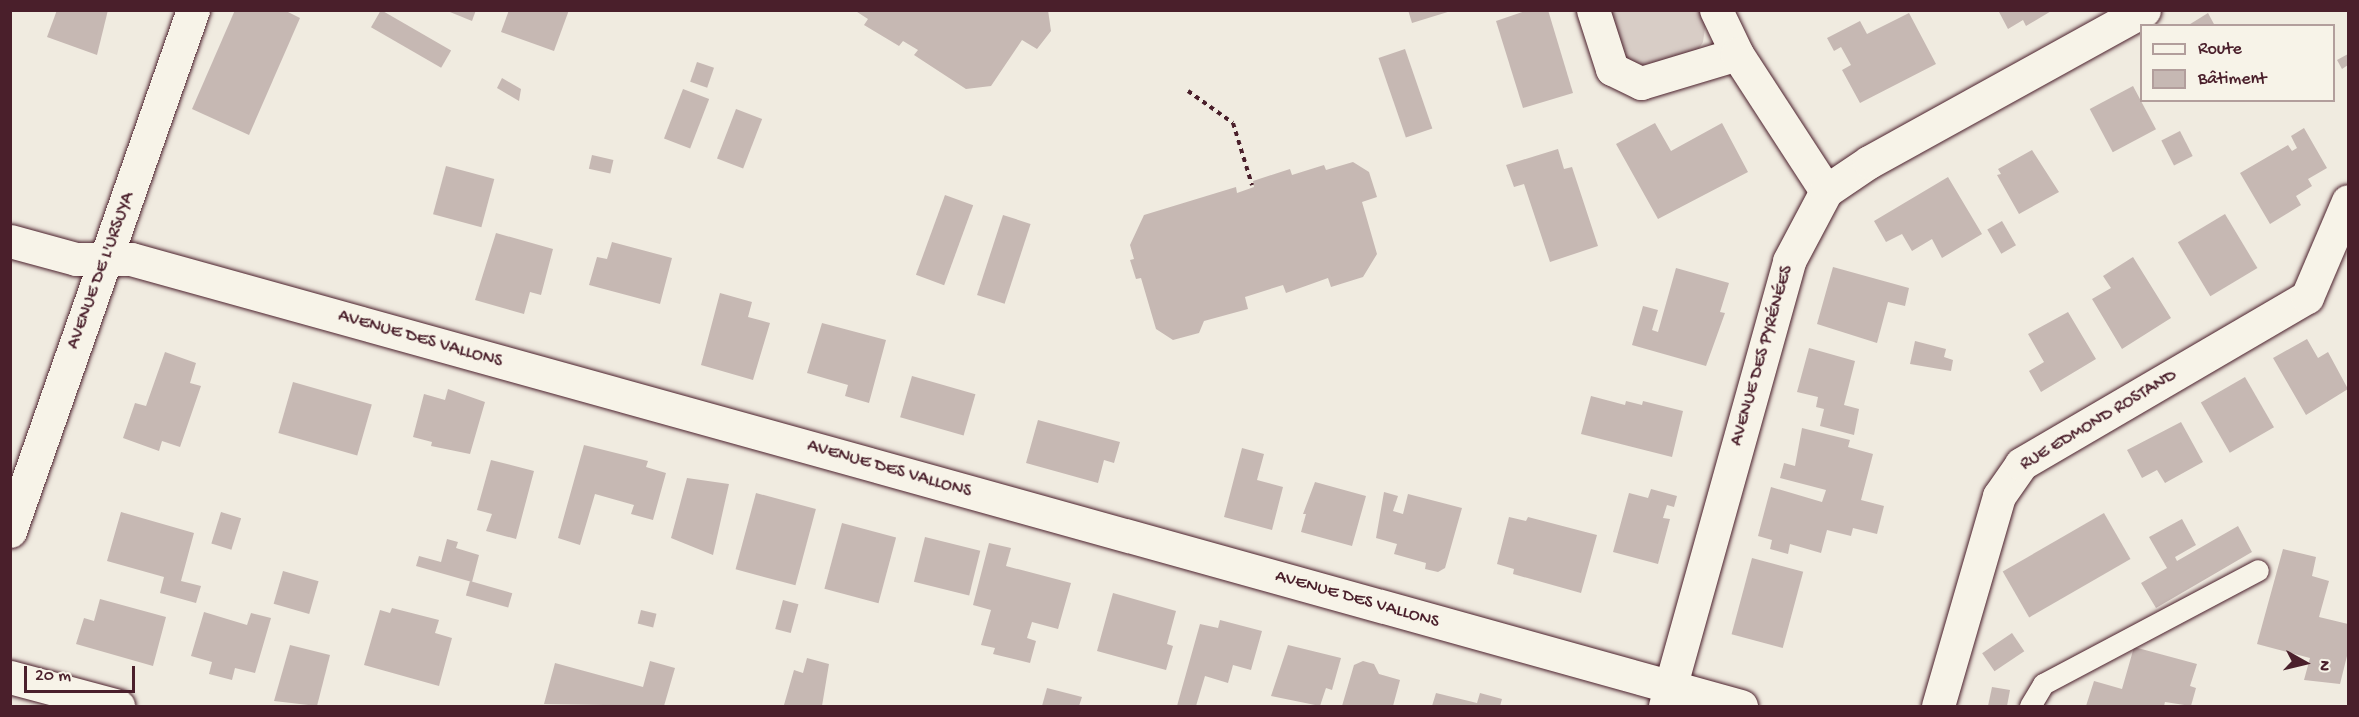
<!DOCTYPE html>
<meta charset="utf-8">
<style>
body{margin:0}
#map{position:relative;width:2359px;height:717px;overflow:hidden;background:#f0ebe0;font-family:"Gochi Hand",sans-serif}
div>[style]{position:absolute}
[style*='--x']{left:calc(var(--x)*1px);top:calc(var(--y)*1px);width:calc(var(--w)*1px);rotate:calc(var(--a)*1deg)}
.green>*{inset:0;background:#d8cdc6}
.building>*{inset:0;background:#c6b8b3;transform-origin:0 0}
.path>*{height:4px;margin-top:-2px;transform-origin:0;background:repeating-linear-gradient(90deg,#4a1f2b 0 4.5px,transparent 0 9px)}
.roads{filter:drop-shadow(0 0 2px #4a1f2b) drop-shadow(0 0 2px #4a1f2b)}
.service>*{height:21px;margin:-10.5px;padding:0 10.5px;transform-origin:10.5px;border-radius:10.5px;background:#f7f3e8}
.minor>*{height:33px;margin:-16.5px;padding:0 16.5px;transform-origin:16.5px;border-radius:16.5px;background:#f7f3e8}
span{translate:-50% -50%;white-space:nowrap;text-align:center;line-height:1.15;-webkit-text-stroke:5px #f7f3e8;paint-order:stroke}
.street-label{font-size:18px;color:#4a1f2b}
.frame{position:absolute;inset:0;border:12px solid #4a1f2b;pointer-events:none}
.legend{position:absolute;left:2140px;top:24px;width:195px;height:78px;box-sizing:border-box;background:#f7f3e8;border:2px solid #b29e9c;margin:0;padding:8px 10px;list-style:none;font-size:18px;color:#4a1f2b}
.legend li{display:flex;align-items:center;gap:12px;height:30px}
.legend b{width:30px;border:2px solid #b29e9c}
.north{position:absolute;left:2275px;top:633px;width:60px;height:60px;-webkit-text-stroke:4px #f7f3e8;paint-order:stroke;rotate:98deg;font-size:16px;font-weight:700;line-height:24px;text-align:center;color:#4a1f2b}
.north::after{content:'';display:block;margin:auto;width:21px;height:27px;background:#4a1f2b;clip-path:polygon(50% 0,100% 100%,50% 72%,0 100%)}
.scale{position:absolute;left:24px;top:666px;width:111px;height:27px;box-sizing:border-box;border:3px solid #4a1f2b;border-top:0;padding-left:8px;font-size:18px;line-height:21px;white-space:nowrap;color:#4a1f2b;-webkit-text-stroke:4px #f7f3e8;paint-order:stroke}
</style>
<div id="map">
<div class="green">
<i style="clip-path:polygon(1605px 11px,1700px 11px,1706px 21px,1703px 42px,1696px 53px,1643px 69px,1627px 59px,1615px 43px)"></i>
</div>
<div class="building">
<i style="clip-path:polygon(57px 10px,108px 10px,97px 55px,47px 37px)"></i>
<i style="clip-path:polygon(235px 10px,284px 10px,300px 18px,249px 135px,192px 109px)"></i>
<i style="left:381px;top:10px;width:81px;height:20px;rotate:30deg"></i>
<i style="clip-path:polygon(445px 10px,476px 10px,472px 21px)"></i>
<i style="clip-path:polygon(509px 10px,569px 10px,554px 51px,501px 32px)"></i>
<i style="clip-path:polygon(854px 10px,1048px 10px,1051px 31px,1037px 49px,1022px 40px,991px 86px,966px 89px,914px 55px,918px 50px,903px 41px,899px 46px,864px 25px,868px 19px)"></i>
<i style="clip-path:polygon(1408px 10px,1451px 10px,1451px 11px,1412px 23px)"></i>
<i style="clip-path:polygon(1528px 10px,1548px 10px,1573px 93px,1523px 108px,1496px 21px)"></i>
<i style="clip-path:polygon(1998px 10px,2053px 10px,2026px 26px,2023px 20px,2008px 29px)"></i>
<i style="clip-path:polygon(1909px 13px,1936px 64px,1860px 103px,1842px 70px,1851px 65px,1841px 47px,1834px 51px,1827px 38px,1860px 21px,1867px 34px)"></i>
<i style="clip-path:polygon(2208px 13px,2215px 26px,2187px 26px)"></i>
<i style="left:1405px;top:49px;width:84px;height:28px;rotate:71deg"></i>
<i style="clip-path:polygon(2348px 54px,2348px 65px,2342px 69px,2337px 60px)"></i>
<i style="left:697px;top:62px;width:18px;height:21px;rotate:19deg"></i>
<i style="clip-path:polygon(502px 78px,521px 89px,519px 101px,497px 88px)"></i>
<i style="left:2133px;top:86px;width:49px;height:49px;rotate:62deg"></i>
<i style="left:683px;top:89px;width:28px;height:53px;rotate:21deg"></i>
<i style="left:736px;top:109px;width:28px;height:53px;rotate:21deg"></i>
<i style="clip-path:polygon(1655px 123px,1671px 151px,1722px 123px,1748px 172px,1658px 219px,1616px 144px)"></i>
<i style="clip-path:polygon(2304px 128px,2327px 168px,2308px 179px,2312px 186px,2296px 196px,2301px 205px,2270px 224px,2240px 173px,2288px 145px,2292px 151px,2297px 148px,2291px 136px)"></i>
<i style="left:2180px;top:131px;width:28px;height:21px;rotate:63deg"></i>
<i style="clip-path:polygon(1558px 149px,1564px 169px,1572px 167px,1598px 246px,1550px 262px,1524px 184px,1514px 187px,1506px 165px)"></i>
<i style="clip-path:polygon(2032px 150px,2059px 192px,2019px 214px,1997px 175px,2001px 174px,1998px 169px)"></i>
<i style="left:592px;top:155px;width:22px;height:14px;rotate:13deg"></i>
<i style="clip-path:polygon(1353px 162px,1369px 172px,1377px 197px,1362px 202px,1377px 254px,1363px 277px,1331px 287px,1328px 278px,1286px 293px,1283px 285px,1245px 297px,1248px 309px,1204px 321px,1199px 333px,1173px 340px,1156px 329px,1141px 278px,1136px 279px,1130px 260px,1134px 259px,1130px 245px,1144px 215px,1236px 187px,1237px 193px,1254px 187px,1253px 181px,1290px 169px,1292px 175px,1324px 165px,1326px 170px)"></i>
<i style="left:446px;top:166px;width:50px;height:50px;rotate:15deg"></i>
<i style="clip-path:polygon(1948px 177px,1982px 234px,1942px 258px,1932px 239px,1912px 251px,1902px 234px,1886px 242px,1874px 221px)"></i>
<i style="left:945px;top:195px;width:30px;height:85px;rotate:20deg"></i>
<i style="left:2225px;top:214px;width:63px;height:55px;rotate:59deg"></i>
<i style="left:1003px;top:215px;width:29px;height:84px;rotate:18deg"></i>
<i style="left:2002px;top:221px;width:28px;height:17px;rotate:60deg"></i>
<i style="clip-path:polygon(496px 233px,553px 249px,541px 295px,530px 292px,524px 314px,475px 300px)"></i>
<i style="clip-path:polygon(612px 242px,672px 258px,660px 304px,589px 285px,597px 257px,607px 259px)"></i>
<i style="clip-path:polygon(2133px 257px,2171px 318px,2122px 349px,2092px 299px,2111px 288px,2103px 276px)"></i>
<i style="clip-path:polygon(1833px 267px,1909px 288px,1905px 306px,1888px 302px,1877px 343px,1817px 324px)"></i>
<i style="clip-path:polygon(1676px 268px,1729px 283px,1720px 312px,1725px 313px,1706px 366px,1632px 345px,1643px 306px,1658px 310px,1652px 330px,1658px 332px)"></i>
<i style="clip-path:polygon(720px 293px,752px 302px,748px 317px,770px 323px,753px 380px,701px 365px)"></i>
<i style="clip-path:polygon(2068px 312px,2096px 359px,2041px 392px,2029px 371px,2044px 362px,2028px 334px)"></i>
<i style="clip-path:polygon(822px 323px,886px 340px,869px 403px,845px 396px,848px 385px,807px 373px)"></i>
<i style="clip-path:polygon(2307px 339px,2318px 358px,2328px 352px,2348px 389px,2306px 415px,2273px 358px)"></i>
<i style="clip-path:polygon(1915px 341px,1946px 349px,1944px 357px,1953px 360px,1951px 371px,1910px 364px)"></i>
<i style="clip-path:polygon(1809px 348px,1855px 361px,1844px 405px,1859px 409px,1854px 435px,1820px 426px,1824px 409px,1816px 407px,1818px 397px,1797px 392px)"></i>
<i style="clip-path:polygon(165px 352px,196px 363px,190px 383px,201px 386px,180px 447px,162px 441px,159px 451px,123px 438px,135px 403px,146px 406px)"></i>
<i style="left:912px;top:376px;width:66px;height:43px;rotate:16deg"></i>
<i style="left:2245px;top:377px;width:58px;height:51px;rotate:60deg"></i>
<i style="left:293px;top:382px;width:82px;height:53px;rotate:16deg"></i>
<i style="clip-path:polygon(448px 389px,485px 402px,470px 454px,431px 446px,432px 442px,413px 437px,424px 394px,445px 400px)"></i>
<i style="clip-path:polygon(1591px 396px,1625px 405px,1626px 401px,1642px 405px,1643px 401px,1683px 411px,1672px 457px,1581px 434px)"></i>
<i style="clip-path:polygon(1038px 420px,1120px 442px,1114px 463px,1104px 460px,1098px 483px,1026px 463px)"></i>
<i style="clip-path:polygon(2181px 422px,2203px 462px,2165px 483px,2157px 470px,2142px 478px,2127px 450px)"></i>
<i style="clip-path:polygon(1802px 428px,1850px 440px,1848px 447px,1873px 454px,1861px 500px,1884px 506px,1877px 534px,1853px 528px,1851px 536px,1827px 530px,1821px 553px,1790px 544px,1788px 554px,1770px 549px,1772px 540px,1758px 536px,1771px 487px,1822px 502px,1826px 490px,1780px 478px,1784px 463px,1795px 466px)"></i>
<i style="clip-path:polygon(584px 445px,648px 461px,646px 467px,666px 473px,653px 520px,631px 514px,634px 505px,595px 494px,580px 545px,558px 538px)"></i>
<i style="clip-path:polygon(1242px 448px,1264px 454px,1257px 480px,1283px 487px,1272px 530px,1224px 517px)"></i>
<i style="clip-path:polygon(491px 460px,534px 471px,516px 539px,486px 531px,492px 514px,477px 510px)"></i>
<i style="clip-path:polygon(687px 478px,729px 484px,713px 555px,671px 538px)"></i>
<i style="clip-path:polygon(1315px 482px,1366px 496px,1352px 546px,1301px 532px,1306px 514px,1303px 514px)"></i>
<i style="clip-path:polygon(1651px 489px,1677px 496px,1674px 507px,1667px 505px,1663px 518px,1670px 519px,1658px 564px,1613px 552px,1629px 493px,1648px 498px)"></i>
<i style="clip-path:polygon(1384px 492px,1398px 496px,1393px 511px,1403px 514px,1408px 494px,1462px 508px,1445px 568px,1438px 572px,1425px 569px,1426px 563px,1394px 554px,1397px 544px,1376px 538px)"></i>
<i style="left:756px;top:493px;width:62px;height:79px;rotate:15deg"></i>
<i style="clip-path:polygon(121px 512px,194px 533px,181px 581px,201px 586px,196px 603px,160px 593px,164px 577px,107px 561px)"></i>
<i style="left:221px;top:512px;width:21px;height:33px;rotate:17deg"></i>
<i style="left:2104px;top:513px;width:53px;height:117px;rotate:60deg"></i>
<i style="clip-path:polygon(1509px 517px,1526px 521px,1528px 517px,1597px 535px,1581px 593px,1513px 574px,1514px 569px,1497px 564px)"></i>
<i style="clip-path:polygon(2182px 519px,2196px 545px,2175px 557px,2177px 561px,2238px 526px,2252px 552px,2156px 608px,2141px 583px,2167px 568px,2149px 537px)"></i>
<i style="left:842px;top:523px;width:56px;height:68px;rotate:15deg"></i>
<i style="left:925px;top:537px;width:57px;height:46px;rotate:14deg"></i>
<i style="clip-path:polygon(447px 539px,458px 542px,456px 548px,479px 555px,472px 582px,416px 566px,419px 556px,441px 562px)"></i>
<i style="clip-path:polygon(989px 543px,1011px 548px,1006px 566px,1071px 583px,1058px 629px,1032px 622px,1027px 638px,1036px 641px,1030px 663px,993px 654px,995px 648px,981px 645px,991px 610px,973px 605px)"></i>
<i style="clip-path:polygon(2283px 549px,2316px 557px,2312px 576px,2329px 581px,2319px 617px,2348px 624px,2348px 652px,2340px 684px,2304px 680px,2310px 658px,2257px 644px)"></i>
<i style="left:1752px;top:558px;width:53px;height:79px;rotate:15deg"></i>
<i style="left:283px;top:571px;width:37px;height:34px;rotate:16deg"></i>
<i style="left:470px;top:581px;width:44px;height:15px;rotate:16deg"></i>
<i style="clip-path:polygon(1113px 593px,1176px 611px,1167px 644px,1173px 646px,1166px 670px,1097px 651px)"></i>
<i style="clip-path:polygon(100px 599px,166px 617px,153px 666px,76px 644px,84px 618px,94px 621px)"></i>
<i style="left:783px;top:600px;width:16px;height:30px;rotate:15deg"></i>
<i style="clip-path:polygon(392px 608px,439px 620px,435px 633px,452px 638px,439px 686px,364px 665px,380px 610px,390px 613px)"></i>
<i style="left:641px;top:610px;width:16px;height:14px;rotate:14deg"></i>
<i style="clip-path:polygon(204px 612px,247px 625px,251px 613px,271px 618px,255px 673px,235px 668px,232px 680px,209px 674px,212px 662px,191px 656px)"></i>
<i style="clip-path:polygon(1220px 620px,1262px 631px,1251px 670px,1233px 665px,1228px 683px,1205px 676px,1196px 706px,1177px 706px,1200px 624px,1218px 628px)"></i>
<i style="left:2012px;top:633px;width:22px;height:36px;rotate:56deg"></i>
<i style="clip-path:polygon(290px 645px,330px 655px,317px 706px,274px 701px)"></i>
<i style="clip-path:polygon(1288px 645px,1341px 658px,1332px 690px,1326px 688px,1320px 706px,1271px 696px)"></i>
<i style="clip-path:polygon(2134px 647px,2197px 664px,2190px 686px,2196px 688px,2191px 706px,2165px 702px,2164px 706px,2086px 706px,2094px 681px,2122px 689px)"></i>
<i style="clip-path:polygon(807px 658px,829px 664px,822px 706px,784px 705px,794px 670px,803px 673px)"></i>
<i style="clip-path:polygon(650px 661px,675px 668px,664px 706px,544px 704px,555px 663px,643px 687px)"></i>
<i style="clip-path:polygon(1363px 661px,1374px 664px,1379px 674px,1400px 680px,1393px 706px,1342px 706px,1354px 665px)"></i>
<i style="clip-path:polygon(1992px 687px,2010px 690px,2007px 706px,1988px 706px)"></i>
<i style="clip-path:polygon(1047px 688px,1082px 697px,1079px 706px,1042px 706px)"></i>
<i style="clip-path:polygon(1436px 693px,1477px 703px,1480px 693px,1502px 699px,1500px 706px,1432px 706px)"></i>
</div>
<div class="path">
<i style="--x:1188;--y:91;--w:55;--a:35.4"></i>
<i style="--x:1233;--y:123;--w:65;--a:73"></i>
</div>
<div class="roads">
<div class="service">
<i style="--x:2030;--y:706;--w:26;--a:-59"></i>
<i style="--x:2043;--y:684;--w:243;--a:-27.9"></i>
</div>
<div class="minor">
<i style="--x:1593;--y:10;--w:62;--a:72.1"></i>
<i style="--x:1612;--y:69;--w:32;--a:26"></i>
<i style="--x:1641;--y:83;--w:100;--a:-16.8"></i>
<i style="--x:1716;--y:10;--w:49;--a:64.5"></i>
<i style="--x:1737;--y:54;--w:163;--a:57"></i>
<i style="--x:10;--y:241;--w:68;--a:15.3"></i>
<i style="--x:76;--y:259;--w:55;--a:0"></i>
<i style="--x:131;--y:259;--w:1671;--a:15.52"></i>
<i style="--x:10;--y:531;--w:552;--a:-70.65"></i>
<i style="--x:10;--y:677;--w:112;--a:15"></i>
<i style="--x:1665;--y:706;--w:462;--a:-74.4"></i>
<i style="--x:1789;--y:261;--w:79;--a:-62.1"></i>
<i style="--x:1826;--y:191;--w:52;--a:-34"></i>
<i style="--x:1869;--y:162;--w:314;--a:-28.9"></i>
<i style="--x:1938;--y:706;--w:219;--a:-73.8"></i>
<i style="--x:1999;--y:496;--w:39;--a:-55"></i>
<i style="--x:2021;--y:464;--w:331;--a:-30.3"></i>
<i style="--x:2307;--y:297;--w:104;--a:-66.9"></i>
</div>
</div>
<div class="street-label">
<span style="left:102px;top:271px;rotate:-70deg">AVENUE DE L'URSUYA</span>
<span style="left:420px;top:340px;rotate:16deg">AVENUE DES VALLONS</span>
<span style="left:1763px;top:356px;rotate:-74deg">AVENUE DES PYRÉNÉES</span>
<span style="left:2099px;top:421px;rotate:-31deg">RUE EDMOND ROSTAND</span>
<span style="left:889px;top:470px;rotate:16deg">AVENUE DES VALLONS</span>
<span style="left:1357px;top:600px;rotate:16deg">AVENUE DES VALLONS</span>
</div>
<div class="frame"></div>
<ul class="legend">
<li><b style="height:8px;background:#f7f3e8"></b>Route</li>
<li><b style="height:16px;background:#c6b8b3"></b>Bâtiment</li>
</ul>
<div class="north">N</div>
<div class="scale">20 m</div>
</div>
